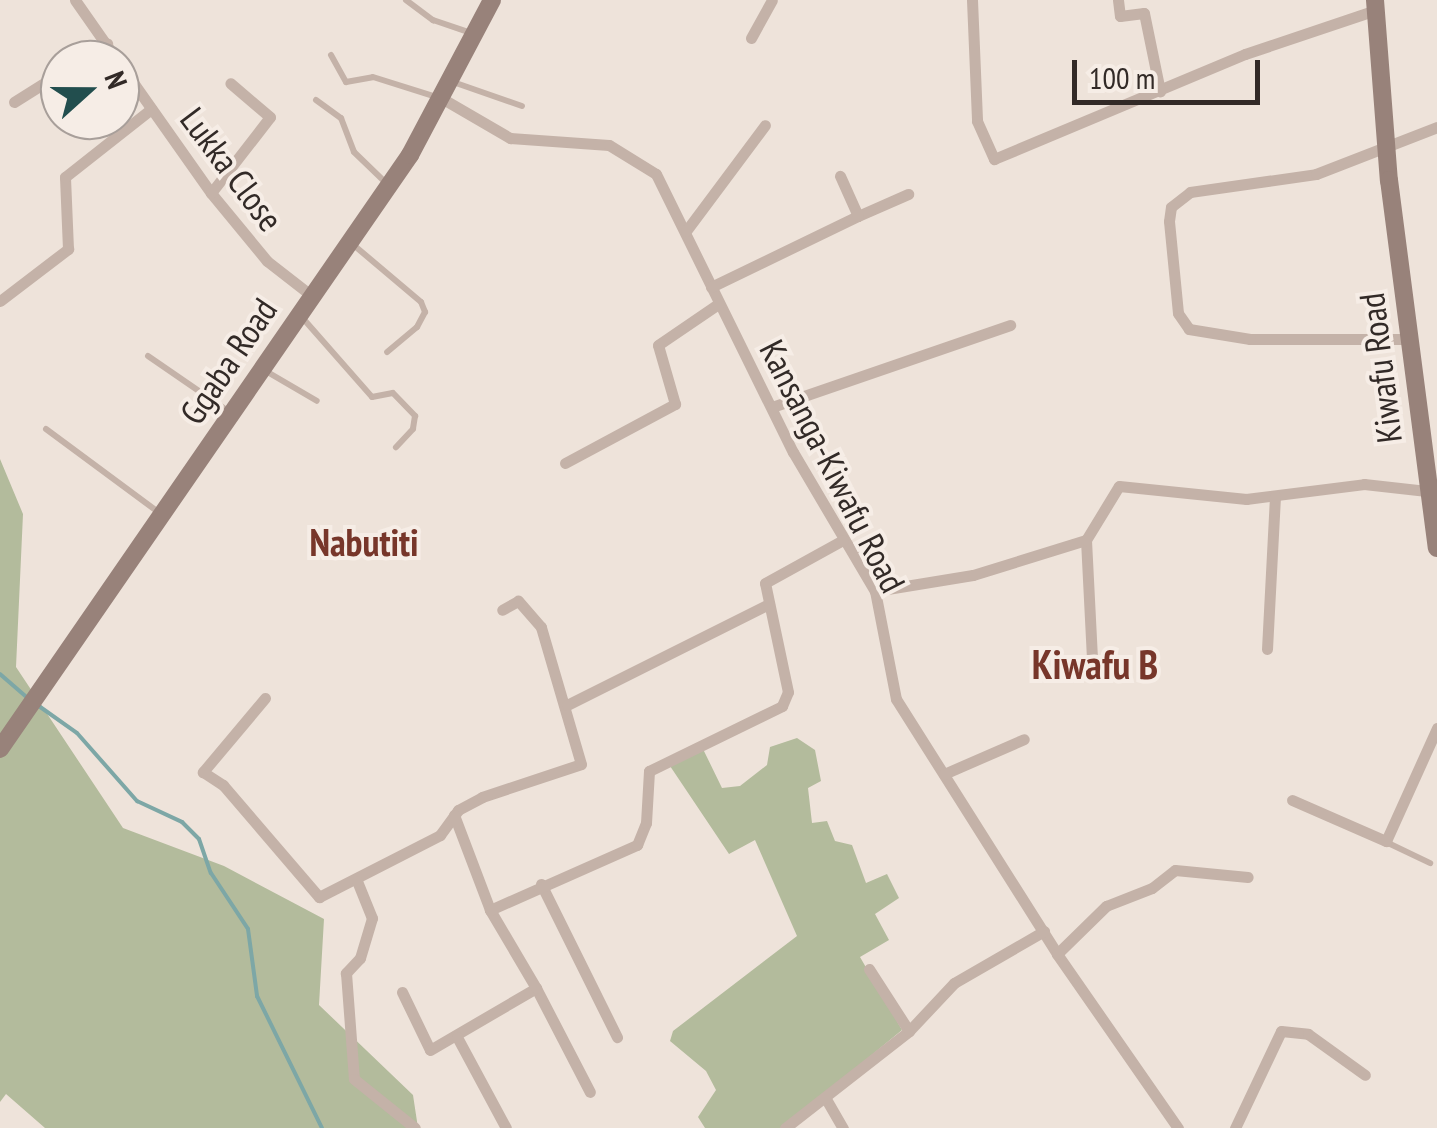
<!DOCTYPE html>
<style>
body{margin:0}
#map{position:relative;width:1437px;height:1128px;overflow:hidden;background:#eee3da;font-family:"PT Sans Narrow",sans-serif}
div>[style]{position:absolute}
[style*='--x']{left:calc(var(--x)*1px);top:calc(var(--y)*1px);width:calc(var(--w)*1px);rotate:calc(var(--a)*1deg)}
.green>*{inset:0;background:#b3bb9c}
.stream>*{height:4px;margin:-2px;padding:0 2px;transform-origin:2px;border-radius:2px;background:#7da7a6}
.lane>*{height:6px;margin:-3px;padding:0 3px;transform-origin:3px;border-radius:3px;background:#c4b2a8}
.street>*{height:11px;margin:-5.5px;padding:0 5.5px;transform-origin:5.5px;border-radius:5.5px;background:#c4b2a8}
.secondary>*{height:18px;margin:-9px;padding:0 9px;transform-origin:9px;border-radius:9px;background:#98827a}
span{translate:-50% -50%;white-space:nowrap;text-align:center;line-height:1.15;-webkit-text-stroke:8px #f6ede6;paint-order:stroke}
.street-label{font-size:35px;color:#322a27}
.neighbourhood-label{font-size:38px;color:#77362a;font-weight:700}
.quarter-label{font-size:40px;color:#77362a;font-weight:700}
.north{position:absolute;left:40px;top:40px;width:100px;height:100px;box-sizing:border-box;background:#f6ede6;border:2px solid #a89f9a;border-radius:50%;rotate:69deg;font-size:28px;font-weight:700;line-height:40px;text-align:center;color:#322a27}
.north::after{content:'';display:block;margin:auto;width:35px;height:45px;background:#224e4e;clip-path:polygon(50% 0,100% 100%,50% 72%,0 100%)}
.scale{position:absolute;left:1072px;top:60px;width:188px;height:45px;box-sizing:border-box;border:5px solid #322a27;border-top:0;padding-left:12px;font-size:30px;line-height:35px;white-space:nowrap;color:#322a27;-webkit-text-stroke:8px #f6ede6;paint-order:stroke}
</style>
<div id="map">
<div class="green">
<i style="clip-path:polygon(0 459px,23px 514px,16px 667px,123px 828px,224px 866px,324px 919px,319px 1005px,413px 1095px,418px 1128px,45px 1128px,6px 1094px,0 1102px)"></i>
<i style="clip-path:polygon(797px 738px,815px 750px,821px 781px,808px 788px,812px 823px,827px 821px,835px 841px,852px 845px,866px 883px,887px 874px,899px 898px,875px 914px,889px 940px,860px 957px,902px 1030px,783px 1128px,705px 1128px,698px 1117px,716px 1090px,706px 1071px,670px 1041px,673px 1031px,797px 936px,755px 840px,729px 854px,670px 766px,703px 749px,722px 788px,740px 786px,767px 765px,770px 747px)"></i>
</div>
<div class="stream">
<i style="--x:0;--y:674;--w:37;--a:41"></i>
<i style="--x:36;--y:704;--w:50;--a:35.3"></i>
<i style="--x:77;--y:733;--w:91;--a:48.6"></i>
<i style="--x:137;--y:801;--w:50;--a:25"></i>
<i style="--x:182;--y:822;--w:24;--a:45"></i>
<i style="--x:199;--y:839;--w:36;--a:71"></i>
<i style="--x:211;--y:873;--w:67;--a:56.5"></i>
<i style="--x:248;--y:929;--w:68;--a:82.3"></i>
<i style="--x:257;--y:996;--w:147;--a:63.8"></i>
</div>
<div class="lane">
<i style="--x:406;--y:0;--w:34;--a:37"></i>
<i style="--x:433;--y:20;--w:40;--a:18.9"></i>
<i style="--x:331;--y:55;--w:31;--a:61"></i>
<i style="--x:346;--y:82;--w:27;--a:-10"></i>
<i style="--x:373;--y:77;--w:67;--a:17.4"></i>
<i style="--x:453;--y:82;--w:73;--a:19.2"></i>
<i style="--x:316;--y:100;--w:31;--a:36"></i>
<i style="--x:341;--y:118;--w:36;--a:69"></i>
<i style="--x:354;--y:152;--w:47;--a:44.1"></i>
<i style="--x:350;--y:242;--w:93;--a:40.2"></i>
<i style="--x:421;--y:302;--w:11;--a:68"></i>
<i style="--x:425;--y:312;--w:17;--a:118"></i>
<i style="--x:417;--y:327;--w:39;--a:140"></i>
<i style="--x:300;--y:315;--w:109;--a:48.7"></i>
<i style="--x:372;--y:397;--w:21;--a:-11"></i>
<i style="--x:393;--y:393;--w:32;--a:46"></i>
<i style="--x:415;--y:416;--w:13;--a:99"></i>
<i style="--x:413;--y:429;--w:25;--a:133"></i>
<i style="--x:148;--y:356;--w:101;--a:34.5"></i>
<i style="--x:264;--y:370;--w:61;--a:30.3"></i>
<i style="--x:46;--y:429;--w:143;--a:36.5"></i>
<i style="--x:1386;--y:842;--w:49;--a:25.5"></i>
</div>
<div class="street">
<i style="--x:75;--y:0;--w:73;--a:55"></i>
<i style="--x:972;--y:0;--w:121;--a:87.6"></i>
<i style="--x:977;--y:121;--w:42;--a:65.9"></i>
<i style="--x:994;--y:159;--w:272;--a:-22.7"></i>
<i style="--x:1245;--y:54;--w:138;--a:-18.6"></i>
<i style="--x:1118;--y:0;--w:16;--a:83"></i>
<i style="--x:1120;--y:16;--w:24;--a:-7"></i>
<i style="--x:1144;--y:13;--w:80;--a:78.4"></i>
<i style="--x:751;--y:38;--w:43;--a:-61.1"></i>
<i style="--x:81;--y:60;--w:31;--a:-32"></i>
<i style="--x:120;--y:64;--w:158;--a:54.8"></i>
<i style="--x:211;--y:193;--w:88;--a:50.5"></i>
<i style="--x:267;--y:261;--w:57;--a:37.9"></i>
<i style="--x:443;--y:99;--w:78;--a:30.2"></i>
<i style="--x:510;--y:138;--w:99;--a:4"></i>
<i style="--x:609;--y:145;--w:55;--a:31.7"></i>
<i style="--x:656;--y:174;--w:310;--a:63.8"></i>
<i style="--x:793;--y:452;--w:161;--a:59.5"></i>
<i style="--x:875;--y:591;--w:110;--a:79"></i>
<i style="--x:896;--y:699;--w:302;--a:57.7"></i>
<i style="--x:1057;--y:954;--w:212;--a:55.2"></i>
<i style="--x:14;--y:102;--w:54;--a:-32.2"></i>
<i style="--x:211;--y:193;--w:96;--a:-52.2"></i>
<i style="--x:270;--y:117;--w:52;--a:-139.6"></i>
<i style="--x:858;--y:216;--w:55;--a:-23.7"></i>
<i style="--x:686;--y:231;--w:132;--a:-53.3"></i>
<i style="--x:711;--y:287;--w:163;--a:-25.8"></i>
<i style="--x:858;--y:216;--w:44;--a:-114.2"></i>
<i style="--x:0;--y:301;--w:86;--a:-37.4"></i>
<i style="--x:68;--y:249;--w:72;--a:-92.4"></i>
<i style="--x:65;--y:177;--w:110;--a:-38.3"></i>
<i style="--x:1411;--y:339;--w:161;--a:180"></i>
<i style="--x:1250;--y:339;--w:62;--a:-170.7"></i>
<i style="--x:1189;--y:329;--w:19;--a:-125"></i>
<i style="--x:1178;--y:313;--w:92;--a:-95.6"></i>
<i style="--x:1169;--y:221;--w:14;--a:-82"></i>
<i style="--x:1171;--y:207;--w:24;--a:-38"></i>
<i style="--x:1190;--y:192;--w:127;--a:-8.1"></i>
<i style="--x:1316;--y:174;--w:130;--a:-21.2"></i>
<i style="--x:772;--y:407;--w:252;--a:-19"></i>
<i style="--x:565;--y:463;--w:125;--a:-28.2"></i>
<i style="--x:675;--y:404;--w:61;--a:-106.1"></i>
<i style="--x:658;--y:345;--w:73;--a:-34.3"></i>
<i style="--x:1086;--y:540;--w:118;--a:87.1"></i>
<i style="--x:875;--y:591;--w:99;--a:-9.3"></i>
<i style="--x:973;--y:575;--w:118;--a:-17.2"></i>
<i style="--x:1086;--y:540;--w:63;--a:-58.6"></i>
<i style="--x:1119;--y:486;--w:128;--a:5.8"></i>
<i style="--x:1246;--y:499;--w:119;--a:-7.2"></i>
<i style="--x:1364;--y:484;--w:63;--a:6.3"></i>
<i style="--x:1267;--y:649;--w:153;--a:-87"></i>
<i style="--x:265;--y:698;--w:97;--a:130"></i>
<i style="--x:203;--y:772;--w:24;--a:33"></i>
<i style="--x:223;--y:785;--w:148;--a:49.4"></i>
<i style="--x:319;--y:897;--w:136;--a:-27.1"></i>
<i style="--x:440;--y:835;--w:31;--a:-54"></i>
<i style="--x:458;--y:810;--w:27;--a:-28"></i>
<i style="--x:482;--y:797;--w:104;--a:-18.4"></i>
<i style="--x:581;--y:764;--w:143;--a:-106.3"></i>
<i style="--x:541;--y:627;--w:35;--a:-131"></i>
<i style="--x:518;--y:601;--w:18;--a:151"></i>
<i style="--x:567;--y:705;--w:226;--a:-26.6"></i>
<i style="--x:944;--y:774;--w:87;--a:-23.6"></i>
<i style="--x:1292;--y:800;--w:103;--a:23.6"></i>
<i style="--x:1386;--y:841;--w:124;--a:-65.7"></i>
<i style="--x:454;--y:815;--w:102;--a:69.2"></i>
<i style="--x:357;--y:881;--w:40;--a:68"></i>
<i style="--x:372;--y:918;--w:42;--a:106.7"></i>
<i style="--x:360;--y:958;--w:21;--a:133"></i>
<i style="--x:346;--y:973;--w:106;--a:85.7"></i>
<i style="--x:354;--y:1079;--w:78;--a:38.8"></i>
<i style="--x:541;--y:884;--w:171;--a:63.6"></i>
<i style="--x:1057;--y:954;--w:69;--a:-44.4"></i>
<i style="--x:1106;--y:906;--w:49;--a:-21.4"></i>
<i style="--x:1152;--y:888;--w:29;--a:-38"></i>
<i style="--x:1175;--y:870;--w:73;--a:5.5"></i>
<i style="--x:869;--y:969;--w:74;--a:57.2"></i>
<i style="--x:536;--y:988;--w:117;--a:62.6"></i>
<i style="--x:402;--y:992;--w:64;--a:64.2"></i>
<i style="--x:430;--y:1050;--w:123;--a:-30.3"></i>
<i style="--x:536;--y:988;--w:91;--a:-120.5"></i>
<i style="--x:490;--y:910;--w:161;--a:-23.9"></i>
<i style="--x:637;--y:845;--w:24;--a:-68"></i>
<i style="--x:646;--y:823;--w:52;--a:-86.7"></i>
<i style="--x:649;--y:771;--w:148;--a:-26"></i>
<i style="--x:782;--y:706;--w:15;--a:-67"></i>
<i style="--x:788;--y:692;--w:111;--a:-101.9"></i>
<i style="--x:765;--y:583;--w:89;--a:-28.9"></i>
<i style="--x:457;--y:1037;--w:103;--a:61.7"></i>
<i style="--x:826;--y:1099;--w:34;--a:60"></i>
<i style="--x:785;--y:1128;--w:157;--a:-38"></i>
<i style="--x:909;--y:1031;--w:66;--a:-46.8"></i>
<i style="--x:954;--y:983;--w:104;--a:-30"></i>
<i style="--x:1235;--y:1128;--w:107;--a:-64.6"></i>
<i style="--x:1281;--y:1031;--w:27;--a:6"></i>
<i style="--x:1308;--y:1034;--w:70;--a:35.7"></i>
</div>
<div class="secondary">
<i style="--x:1375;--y:0;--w:181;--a:85.6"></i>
<i style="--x:1389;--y:180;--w:371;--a:82.6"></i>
<i style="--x:0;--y:749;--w:722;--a:-55.39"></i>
<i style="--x:410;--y:155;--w:175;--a:-62.1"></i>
</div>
<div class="street-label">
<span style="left:232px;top:169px;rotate:53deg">Lukka Close</span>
<span style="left:228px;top:361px;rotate:-56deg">Ggaba Road</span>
<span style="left:1380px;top:368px;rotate:-97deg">Kiwafu Road</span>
<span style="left:833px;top:466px;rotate:63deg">Kansanga-Kiwafu Road</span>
</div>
<div class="neighbourhood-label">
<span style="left:364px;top:542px">Nabutiti</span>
</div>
<div class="quarter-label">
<span style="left:1095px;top:664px">Kiwafu B</span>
</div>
<div class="north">N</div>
<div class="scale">100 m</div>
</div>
